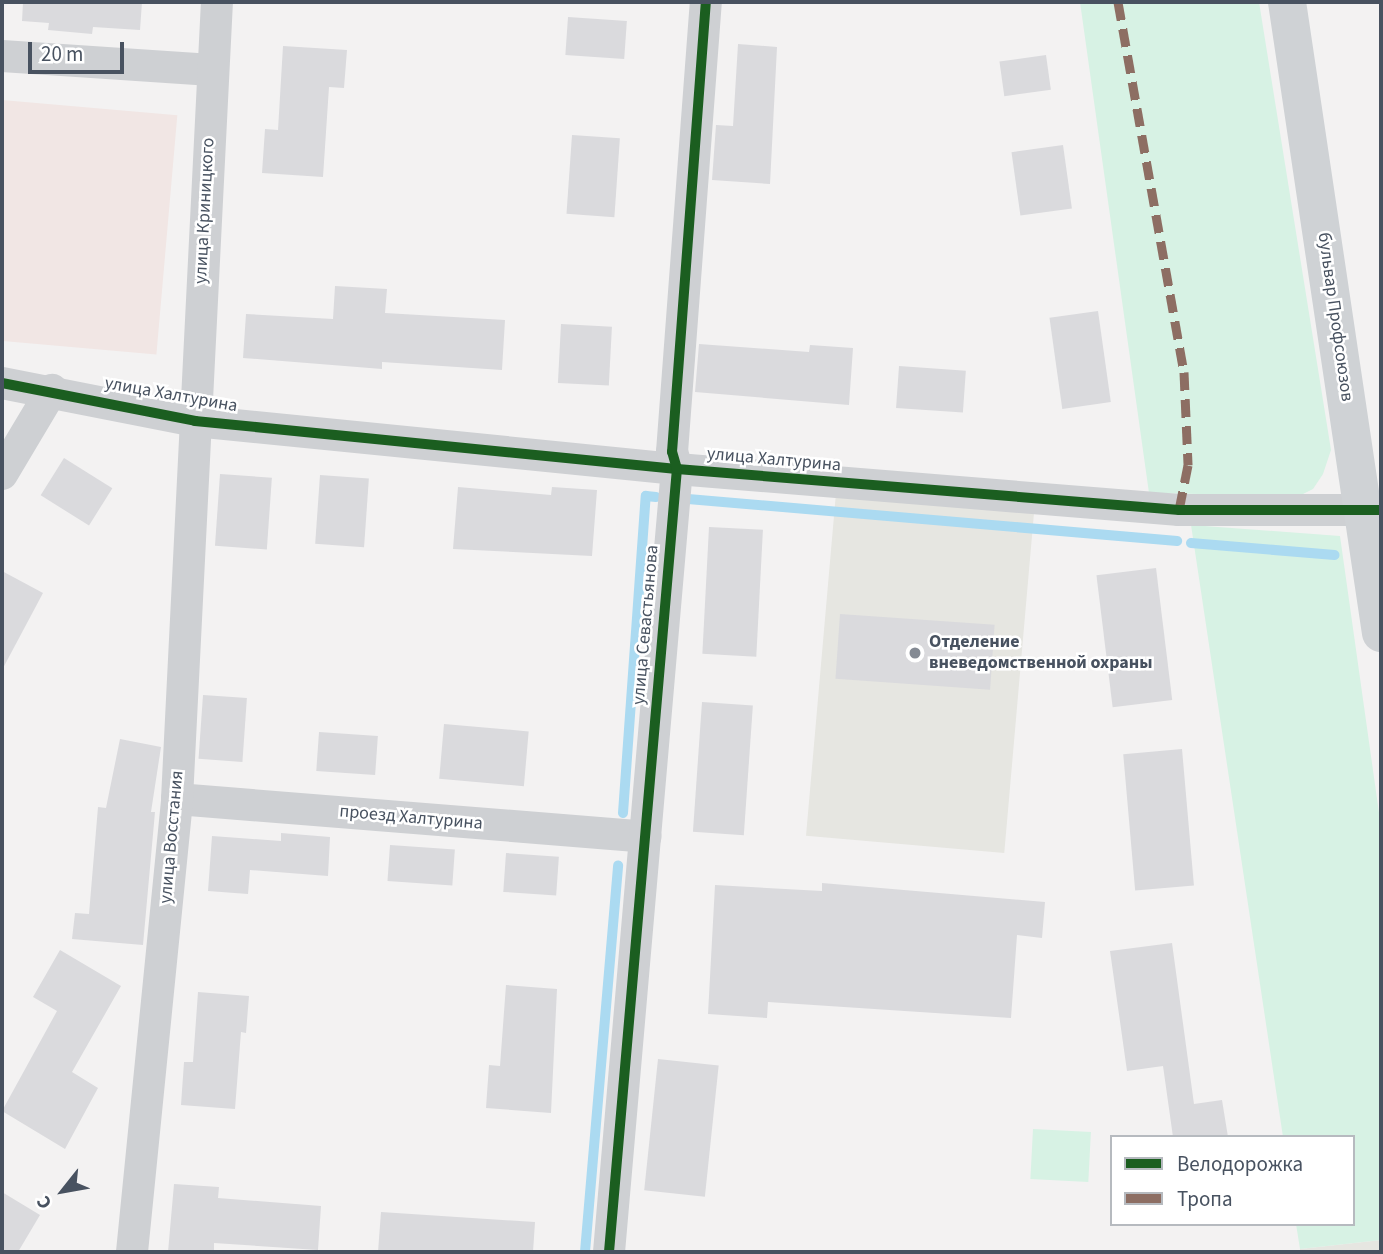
<!DOCTYPE html>
<meta charset="utf-8">
<style>
body{margin:0}
#map{position:relative;width:1383px;height:1254px;overflow:hidden;background:#f3f2f2;font-family:"Source Sans 3",sans-serif}
div>[style]{position:absolute}
[style*='--x']{left:calc(var(--x)*1px);top:calc(var(--y)*1px);width:calc(var(--w)*1px);rotate:calc(var(--a)*1deg)}
.commercial>*{inset:0;background:#e6e6e1;transform-origin:0 0}
.medical>*{inset:0;background:#f1e6e4;transform-origin:0 0}
.green>*{inset:0;background:#d7f2e4;transform-origin:0 0}
.stream>*{height:10px;margin:-5px;padding:0 5px;transform-origin:5px;border-radius:5px;background:#abdaf1}
.building>*{inset:0;background:#dadadd;transform-origin:0 0}
.street>*{height:32px;margin:-16px;padding:0 16px;transform-origin:16px;border-radius:16px;background:#ced0d3}
.secondary>*{height:38px;margin:-19px;padding:0 19px;transform-origin:19px;border-radius:19px;background:#cfd2d5}
.quiet>*{height:9px;margin-top:-4.5px;transform-origin:0;background:repeating-linear-gradient(90deg,#8d6e63 0 18px,transparent 0 27px)}
.cycleway>*{height:10px;margin:-5px;padding:0 5px;transform-origin:5px;border-radius:5px;background:#1b5e20}
.dots>*{width:19px;height:19px;translate:-50% -50%;box-sizing:border-box;border:4px solid #fff;border-radius:50%}
span{translate:-50% -50%;white-space:nowrap;text-align:center;line-height:1.15;-webkit-text-stroke:5px #fff;paint-order:stroke}
.street-label{font-size:18px;color:#485260}
.poi-label{font-size:18px;color:#485260;font-weight:700}
.left{translate:0 -50%;text-align:left}
.frame{position:absolute;inset:0;border:4px solid #485260;pointer-events:none}
.legend{position:absolute;left:1110px;top:1135px;width:245px;height:91px;box-sizing:border-box;background:#fff;border:2px solid #b6babf;margin:0;padding:9px 12px;list-style:none;font-size:21px;color:#485260}
.legend li{display:flex;align-items:center;gap:14px;height:35px}
.legend b{width:35px;border:2px solid #b6babf}
.north{position:absolute;left:28px;top:1156px;width:70px;height:70px;-webkit-text-stroke:5px #fff;paint-order:stroke;rotate:239deg;font-size:19px;font-weight:700;line-height:28px;text-align:center;color:#485260}
.north::after{content:'';display:block;margin:auto;width:24px;height:32px;background:#485260;clip-path:polygon(50% 0,100% 100%,50% 72%,0 100%)}
.scale{position:absolute;left:28px;top:42px;width:96px;height:32px;box-sizing:border-box;border:4px solid #485260;border-top:0;padding-left:9px;font-size:21px;line-height:24px;white-space:nowrap;color:#485260;-webkit-text-stroke:5px #fff;paint-order:stroke}
</style>
<div id="map">
<div class="commercial">
<i style="left:836px;top:493px;width:199px;height:344px;rotate:5deg"></i>
<i style="clip-path:polygon(1381px 1240px,1381px 1252px,1300px 1252px,1300px 1249px)"></i>
</div>
<div class="medical">
<i style="left:2px;top:100px;width:176px;height:240px;rotate:5deg"></i>
</div>
<div class="green">
<i style="clip-path:polygon(1080px 2px,1259px 2px,1331px 450px,1323px 474px,1313px 489px,1299px 496px,1149px 493px)"></i>
<i style="clip-path:polygon(1191px 525px,1340px 536px,1381px 827px,1381px 1240px,1300px 1249px,1296px 1224px,1353px 1224px,1353px 1137px,1283px 1137px)"></i>
<i style="left:1033px;top:1129px;width:58px;height:50px;rotate:3deg"></i>
</div>
<div class="stream">
<i style="--x:688;--y:499;--w:491;--a:4.9"></i>
<i style="--x:1191;--y:543;--w:144;--a:4.8"></i>
<i style="--x:623;--y:813;--w:318;--a:-85.9"></i>
<i style="--x:646;--y:496;--w:10;--a:6"></i>
<i style="--x:585;--y:1252;--w:388;--a:-85.1"></i>
</div>
<div class="building">
<i style="clip-path:polygon(23px 2px,142px 2px,140px 30px,93px 27px,92px 34px,48px 30px,49px 23px,22px 21px)"></i>
<i style="left:568px;top:17px;width:59px;height:38px;rotate:4deg"></i>
<i style="clip-path:polygon(738px 44px,777px 47px,770px 184px,712px 180px,716px 125px,733px 126px)"></i>
<i style="clip-path:polygon(283px 46px,347px 50px,344px 88px,329px 87px,323px 177px,262px 173px,265px 129px,278px 130px)"></i>
<i style="left:1046px;top:55px;width:35px;height:47px;rotate:82deg"></i>
<i style="left:572px;top:135px;width:48px;height:79px;rotate:4deg"></i>
<i style="left:1063px;top:145px;width:64px;height:52px;rotate:82deg"></i>
<i style="clip-path:polygon(335px 286px,387px 289px,385px 313px,505px 320px,502px 370px,382px 362px,382px 369px,243px 358px,246px 314px,333px 319px)"></i>
<i style="left:1098px;top:311px;width:92px;height:49px;rotate:82deg"></i>
<i style="left:561px;top:324px;width:51px;height:59px;rotate:3deg"></i>
<i style="clip-path:polygon(699px 344px,809px 352px,810px 345px,853px 348px,849px 405px,695px 392px)"></i>
<i style="left:899px;top:366px;width:67px;height:42px;rotate:4deg"></i>
<i style="left:64px;top:458px;width:57px;height:44px;rotate:32deg"></i>
<i style="left:220px;top:474px;width:52px;height:72px;rotate:4deg"></i>
<i style="left:320px;top:475px;width:49px;height:69px;rotate:4deg"></i>
<i style="clip-path:polygon(458px 487px,551px 495px,552px 487px,597px 490px,592px 556px,453px 549px)"></i>
<i style="left:709px;top:527px;width:54px;height:127px;rotate:3deg"></i>
<i style="left:1156px;top:568px;width:133px;height:60px;rotate:83deg"></i>
<i style="clip-path:polygon(2px 571px,43px 593px,2px 670px)"></i>
<i style="left:840px;top:614px;width:155px;height:65px;rotate:4deg"></i>
<i style="left:203px;top:695px;width:44px;height:64px;rotate:4deg"></i>
<i style="left:702px;top:702px;width:51px;height:130px;rotate:4deg"></i>
<i style="left:444px;top:724px;width:85px;height:55px;rotate:5deg"></i>
<i style="left:319px;top:732px;width:59px;height:39px;rotate:4deg"></i>
<i style="clip-path:polygon(120px 739px,161px 747px,151px 812px,155px 812px,143px 945px,72px 939px,75px 913px,89px 914px,98px 807px,106px 808px)"></i>
<i style="left:1182px;top:749px;width:137px;height:59px;rotate:85deg"></i>
<i style="clip-path:polygon(281px 833px,330px 837px,328px 876px,250px 870px,248px 894px,208px 891px,212px 836px,281px 841px)"></i>
<i style="left:390px;top:845px;width:65px;height:36px;rotate:4deg"></i>
<i style="left:506px;top:853px;width:53px;height:39px;rotate:4deg"></i>
<i style="clip-path:polygon(822px 883px,1045px 902px,1042px 938px,1017px 935px,1011px 1018px,768px 1002px,767px 1018px,708px 1014px,715px 885px,822px 891px)"></i>
<i style="clip-path:polygon(1172px 943px,1194px 1104px,1222px 1100px,1228px 1137px,1173px 1137px,1163px 1066px,1127px 1071px,1110px 951px)"></i>
<i style="clip-path:polygon(60px 950px,121px 986px,72px 1072px,98px 1088px,65px 1149px,2px 1111px,57px 1011px,33px 997px)"></i>
<i style="clip-path:polygon(506px 985px,557px 989px,551px 1113px,486px 1108px,489px 1065px,500px 1066px)"></i>
<i style="clip-path:polygon(198px 992px,249px 996px,246px 1033px,241px 1032px,235px 1109px,181px 1105px,184px 1062px,193px 1062px)"></i>
<i style="left:658px;top:1059px;width:61px;height:132px;rotate:6deg"></i>
<i style="clip-path:polygon(174px 1184px,219px 1187px,218px 1198px,321px 1206px,318px 1250px,214px 1243px,214px 1252px,168px 1252px)"></i>
<i style="clip-path:polygon(2px 1192px,40px 1215px,18px 1252px,2px 1252px)"></i>
<i style="clip-path:polygon(381px 1212px,535px 1222px,533px 1252px,378px 1252px)"></i>
</div>
<div class="street">
<i style="--x:2;--y:56;--w:210;--a:3.8"></i>
<i style="--x:2;--y:383;--w:197;--a:11.1"></i>
<i style="--x:195;--y:421;--w:484;--a:5.7"></i>
<i style="--x:677;--y:469;--w:504;--a:4.67"></i>
<i style="--x:1179;--y:510;--w:202;--a:0"></i>
<i style="--x:2;--y:474;--w:98;--a:-59.2"></i>
<i style="--x:177;--y:799;--w:470;--a:4.6"></i>
<i style="--x:132;--y:1252;--w:455;--a:-84.3"></i>
<i style="--x:177;--y:799;--w:798;--a:-87.13"></i>
<i style="--x:609;--y:1252;--w:786;--a:-85.04"></i>
<i style="--x:677;--y:469;--w:18;--a:-106"></i>
<i style="--x:672;--y:452;--w:451;--a:-85.7"></i>
</div>
<div class="secondary">
<i style="--x:1287;--y:2;--w:638;--a:81.53"></i>
</div>
<div class="quiet">
<i style="--x:1118;--y:2;--w:376;--a:79.9"></i>
<i style="--x:1184;--y:372;--w:93;--a:87.5"></i>
<i style="--x:1188;--y:465;--w:46;--a:101.3"></i>
</div>
<div class="cycleway">
<i style="--x:2;--y:383;--w:197;--a:11.1"></i>
<i style="--x:195;--y:421;--w:484;--a:5.7"></i>
<i style="--x:677;--y:469;--w:504;--a:4.67"></i>
<i style="--x:1179;--y:510;--w:202;--a:0"></i>
<i style="--x:609;--y:1252;--w:786;--a:-85.04"></i>
<i style="--x:677;--y:469;--w:18;--a:-106"></i>
<i style="--x:672;--y:452;--w:451;--a:-85.7"></i>
</div>
<div class="dots">
<i style="left:915px;top:653px;background:#848a93"></i>
</div>
<div class="street-label">
<span style="left:205px;top:211px;rotate:-87deg">улица Криницкого</span>
<span style="left:1335px;top:317px;rotate:82deg">бульвар Профсоюзов</span>
<span style="left:171px;top:395px;rotate:10deg">улица Халтурина</span>
<span style="left:774px;top:460px;rotate:5deg">улица Халтурина</span>
<span style="left:646px;top:625px;rotate:-85deg">улица Севастьянова</span>
<span style="left:411px;top:818px;rotate:5deg">проезд Халтурина</span>
<span style="left:172px;top:837px;rotate:-85deg">улица Восстания</span>
</div>
<div class="poi-label">
<span class="left" style="left:929px;top:653px">Отделение<br>вневедомственной охраны</span>
</div>
<div class="frame"></div>
<ul class="legend">
<li><b style="height:9px;background:#1b5e20"></b>Велодорожка</li>
<li><b style="height:9px;background:#8d6e63"></b>Тропа</li>
</ul>
<div class="north">С</div>
<div class="scale">20 m</div>
</div>
